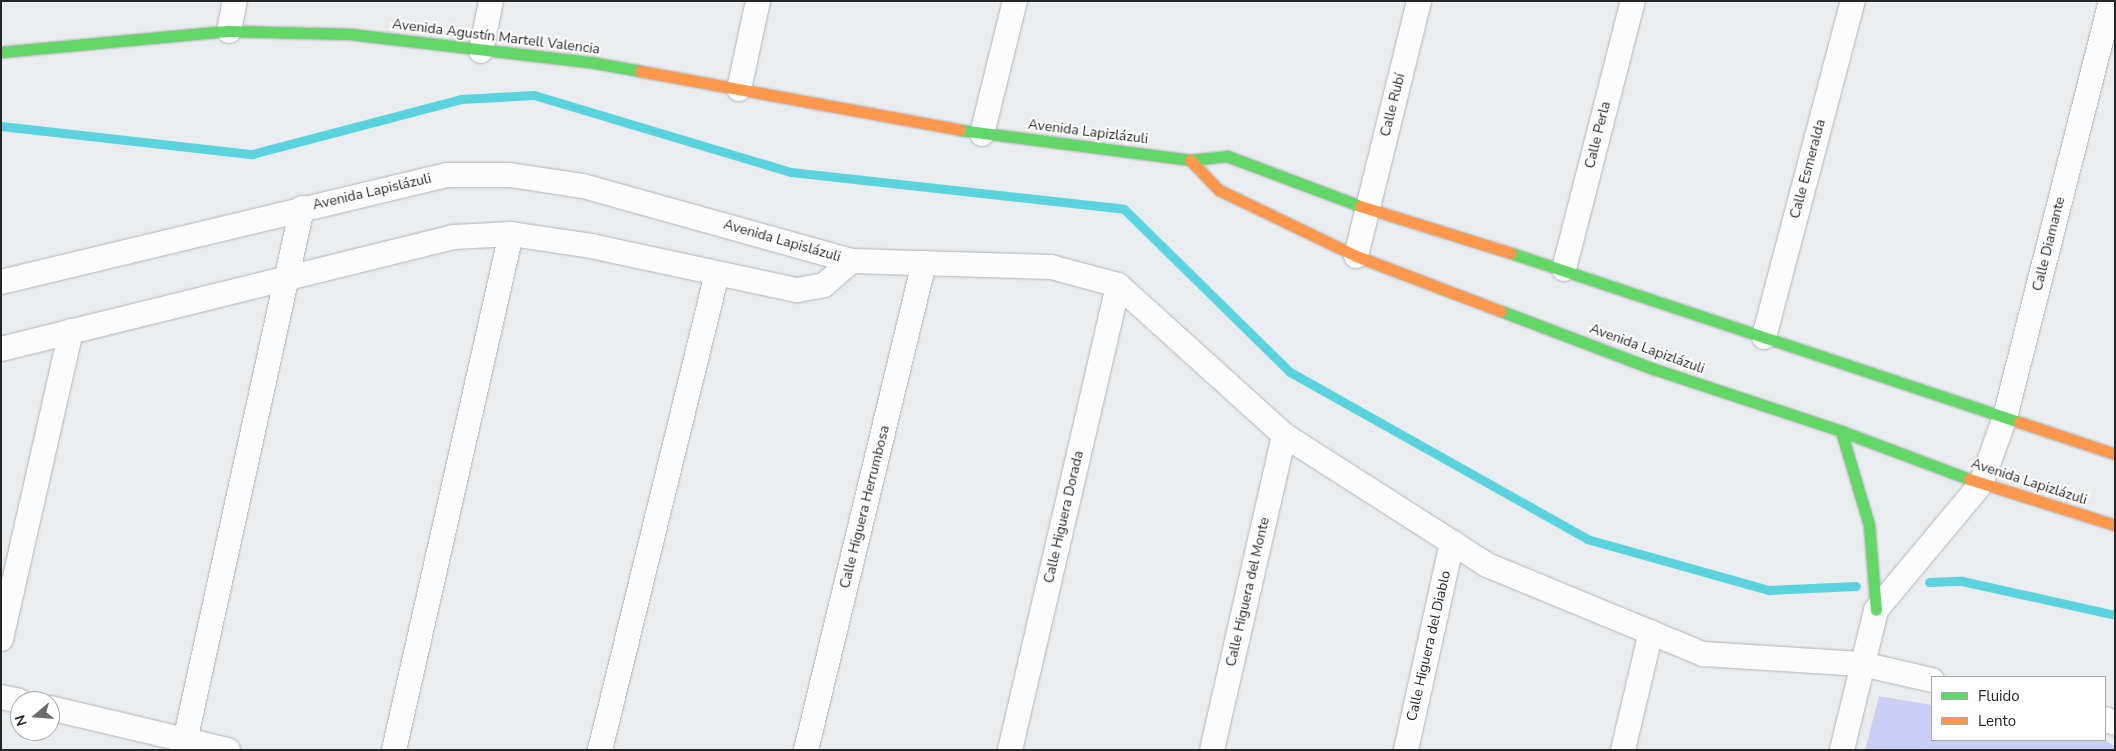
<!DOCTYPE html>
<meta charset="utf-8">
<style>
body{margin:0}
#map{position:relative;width:2116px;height:751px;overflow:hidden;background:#eaedef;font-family:"Nunito Sans",sans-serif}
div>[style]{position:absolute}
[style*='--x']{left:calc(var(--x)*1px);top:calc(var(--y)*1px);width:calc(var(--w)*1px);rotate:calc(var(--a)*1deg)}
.green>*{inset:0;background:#cbcef5}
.stream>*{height:9px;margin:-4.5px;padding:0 4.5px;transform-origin:4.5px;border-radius:4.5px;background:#5ad3df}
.roads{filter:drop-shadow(0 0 1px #b0b2b4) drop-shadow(0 0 1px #b0b2b4)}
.street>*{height:24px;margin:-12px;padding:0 12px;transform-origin:12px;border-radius:12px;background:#fcfcfd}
.fast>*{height:11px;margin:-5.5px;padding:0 5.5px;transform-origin:5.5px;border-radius:5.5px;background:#63d668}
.slow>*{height:11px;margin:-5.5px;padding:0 5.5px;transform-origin:5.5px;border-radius:5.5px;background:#ff974d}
span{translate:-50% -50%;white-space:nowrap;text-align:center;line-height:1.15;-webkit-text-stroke:4px #fff;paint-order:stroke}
.street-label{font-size:14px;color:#242526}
.frame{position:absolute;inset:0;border:2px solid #242526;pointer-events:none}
.legend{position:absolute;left:1931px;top:676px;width:175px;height:65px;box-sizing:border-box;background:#fff;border:1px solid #a7a8a8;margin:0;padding:6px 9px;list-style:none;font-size:15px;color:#242526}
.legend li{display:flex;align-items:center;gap:10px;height:25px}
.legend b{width:25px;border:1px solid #a7a8a8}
.north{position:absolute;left:10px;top:691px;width:50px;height:50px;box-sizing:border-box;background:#fff;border:1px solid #a7a8a8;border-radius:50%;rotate:252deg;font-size:14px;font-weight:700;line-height:20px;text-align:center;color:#242526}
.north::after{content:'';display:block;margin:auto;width:18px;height:22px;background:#696b6c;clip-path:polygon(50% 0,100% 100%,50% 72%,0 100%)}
</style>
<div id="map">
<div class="green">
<i style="clip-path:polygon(1879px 696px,1932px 705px,1932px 740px,2104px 740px,2115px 746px,2115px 750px,1865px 750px)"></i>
</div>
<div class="stream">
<i style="--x:1;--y:126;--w:253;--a:6.4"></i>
<i style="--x:252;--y:154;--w:216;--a:-14.7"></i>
<i style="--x:461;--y:99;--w:73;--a:-3.1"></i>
<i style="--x:534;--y:95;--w:268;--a:16.7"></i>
<i style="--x:791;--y:172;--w:335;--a:6.3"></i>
<i style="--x:1124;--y:209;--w:233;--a:44.5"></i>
<i style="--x:1290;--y:372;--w:341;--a:29.3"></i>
<i style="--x:1587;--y:539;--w:189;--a:15.7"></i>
<i style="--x:1769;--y:590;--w:87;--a:-2.6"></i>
<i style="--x:1929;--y:582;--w:33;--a:-2"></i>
<i style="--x:1962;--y:581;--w:157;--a:12.5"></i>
</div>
<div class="roads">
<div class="street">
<i style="--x:229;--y:31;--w:31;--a:-79"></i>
<i style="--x:481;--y:51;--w:51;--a:-78.7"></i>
<i style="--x:739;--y:89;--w:90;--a:-77.8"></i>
<i style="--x:982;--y:134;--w:137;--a:-76.1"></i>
<i style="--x:1356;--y:256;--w:263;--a:-76.1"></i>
<i style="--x:1564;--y:269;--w:277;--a:-75.6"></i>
<i style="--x:1;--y:282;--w:458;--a:-13.5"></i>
<i style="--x:446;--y:175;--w:64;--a:0"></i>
<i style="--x:510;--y:175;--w:74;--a:8.6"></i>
<i style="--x:583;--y:186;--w:279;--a:15.6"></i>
<i style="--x:852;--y:261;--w:199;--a:1.7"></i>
<i style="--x:1051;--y:267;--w:69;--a:15"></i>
<i style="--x:1118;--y:285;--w:224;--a:42.1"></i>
<i style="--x:1284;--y:435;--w:241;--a:32.6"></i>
<i style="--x:1487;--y:565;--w:234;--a:22.4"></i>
<i style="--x:1703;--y:654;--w:159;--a:3.6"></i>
<i style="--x:1862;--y:664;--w:72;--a:12.9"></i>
<i style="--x:1764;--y:337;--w:348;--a:-75.2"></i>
<i style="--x:1;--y:349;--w:466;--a:-13.9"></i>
<i style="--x:453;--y:237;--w:58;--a:-3"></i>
<i style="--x:511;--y:234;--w:81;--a:8.5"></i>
<i style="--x:591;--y:246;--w:211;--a:12.1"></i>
<i style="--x:797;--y:290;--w:27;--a:-10"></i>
<i style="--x:824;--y:285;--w:37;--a:-41"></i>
<i style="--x:1;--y:639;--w:316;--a:-77.2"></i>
<i style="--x:1;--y:697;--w:19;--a:12"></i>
<i style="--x:50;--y:708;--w:183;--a:13.3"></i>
<i style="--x:2105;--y:719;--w:11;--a:22"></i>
<i style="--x:183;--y:750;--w:555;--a:-77.62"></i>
<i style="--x:394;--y:750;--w:529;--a:-77.22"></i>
<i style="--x:600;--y:750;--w:490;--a:-76.2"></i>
<i style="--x:806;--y:750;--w:501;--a:-76.38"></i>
<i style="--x:1010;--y:750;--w:477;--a:-76.9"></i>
<i style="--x:1212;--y:750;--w:323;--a:-77.1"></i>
<i style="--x:1406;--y:750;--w:213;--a:-77.5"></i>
<i style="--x:1623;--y:750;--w:121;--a:-76.7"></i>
<i style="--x:1842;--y:750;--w:144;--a:-76.3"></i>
<i style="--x:1876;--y:610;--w:164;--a:-50.2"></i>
<i style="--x:1981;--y:484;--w:71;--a:-70.3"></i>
<i style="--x:2005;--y:417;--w:429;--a:-75.7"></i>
</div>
<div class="fast">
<i style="--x:1;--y:52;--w:229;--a:-5.3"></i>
<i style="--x:229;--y:31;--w:121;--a:1.4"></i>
<i style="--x:350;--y:34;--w:242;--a:6.7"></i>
<i style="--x:590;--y:62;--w:51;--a:10.2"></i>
<i style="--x:960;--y:130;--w:232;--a:7.4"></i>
<i style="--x:1190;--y:160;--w:37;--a:-6"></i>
<i style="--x:1227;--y:156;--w:142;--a:20.6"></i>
<i style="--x:1511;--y:253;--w:535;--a:18.4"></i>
<i style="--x:1501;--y:311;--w:164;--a:20.8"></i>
<i style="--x:1654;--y:369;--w:197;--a:18.3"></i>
<i style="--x:1841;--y:431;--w:137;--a:20.6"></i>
<i style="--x:1841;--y:431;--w:98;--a:73.4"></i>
<i style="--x:1869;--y:525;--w:85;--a:85.3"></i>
</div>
<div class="slow">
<i style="--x:640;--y:71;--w:325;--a:10.4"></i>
<i style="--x:1190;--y:160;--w:42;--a:46"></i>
<i style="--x:1219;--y:190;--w:152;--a:25.7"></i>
<i style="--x:1356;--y:256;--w:155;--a:20.8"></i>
<i style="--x:1360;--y:206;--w:158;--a:17.3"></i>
<i style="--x:2019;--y:422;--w:101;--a:18.4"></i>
<i style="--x:1969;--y:479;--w:153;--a:17.5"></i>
</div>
</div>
<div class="street-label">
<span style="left:496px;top:37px;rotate:7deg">Avenida Agustín Martell Valencia</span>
<span style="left:1393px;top:105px;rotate:-76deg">Calle Rubí</span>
<span style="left:1088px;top:132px;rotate:7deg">Avenida Lapizlázuli</span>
<span style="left:1598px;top:135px;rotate:-76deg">Calle Perla</span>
<span style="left:1808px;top:169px;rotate:-75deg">Calle Esmeralda</span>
<span style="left:372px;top:192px;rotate:-13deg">Avenida Lapislázuli</span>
<span style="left:782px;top:241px;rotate:16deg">Avenida Lapislázuli</span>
<span style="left:2049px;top:244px;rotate:-76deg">Calle Diamante</span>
<span style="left:1647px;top:349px;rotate:20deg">Avenida Lapizlázuli</span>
<span style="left:2029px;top:482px;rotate:18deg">Avenida Lapizlázuli</span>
<span style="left:865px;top:507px;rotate:-76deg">Calle Higuera Herrumbosa</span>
<span style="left:1064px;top:517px;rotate:-77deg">Calle Higuera Dorada</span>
<span style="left:1248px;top:592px;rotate:-77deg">Calle Higuera del Monte</span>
<span style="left:1429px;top:646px;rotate:-77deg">Calle Higuera del Diablo</span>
</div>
<div class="frame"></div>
<ul class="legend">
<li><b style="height:6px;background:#63d668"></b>Fluido</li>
<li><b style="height:6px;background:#ff974d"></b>Lento</li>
</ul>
<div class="north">N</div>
</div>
